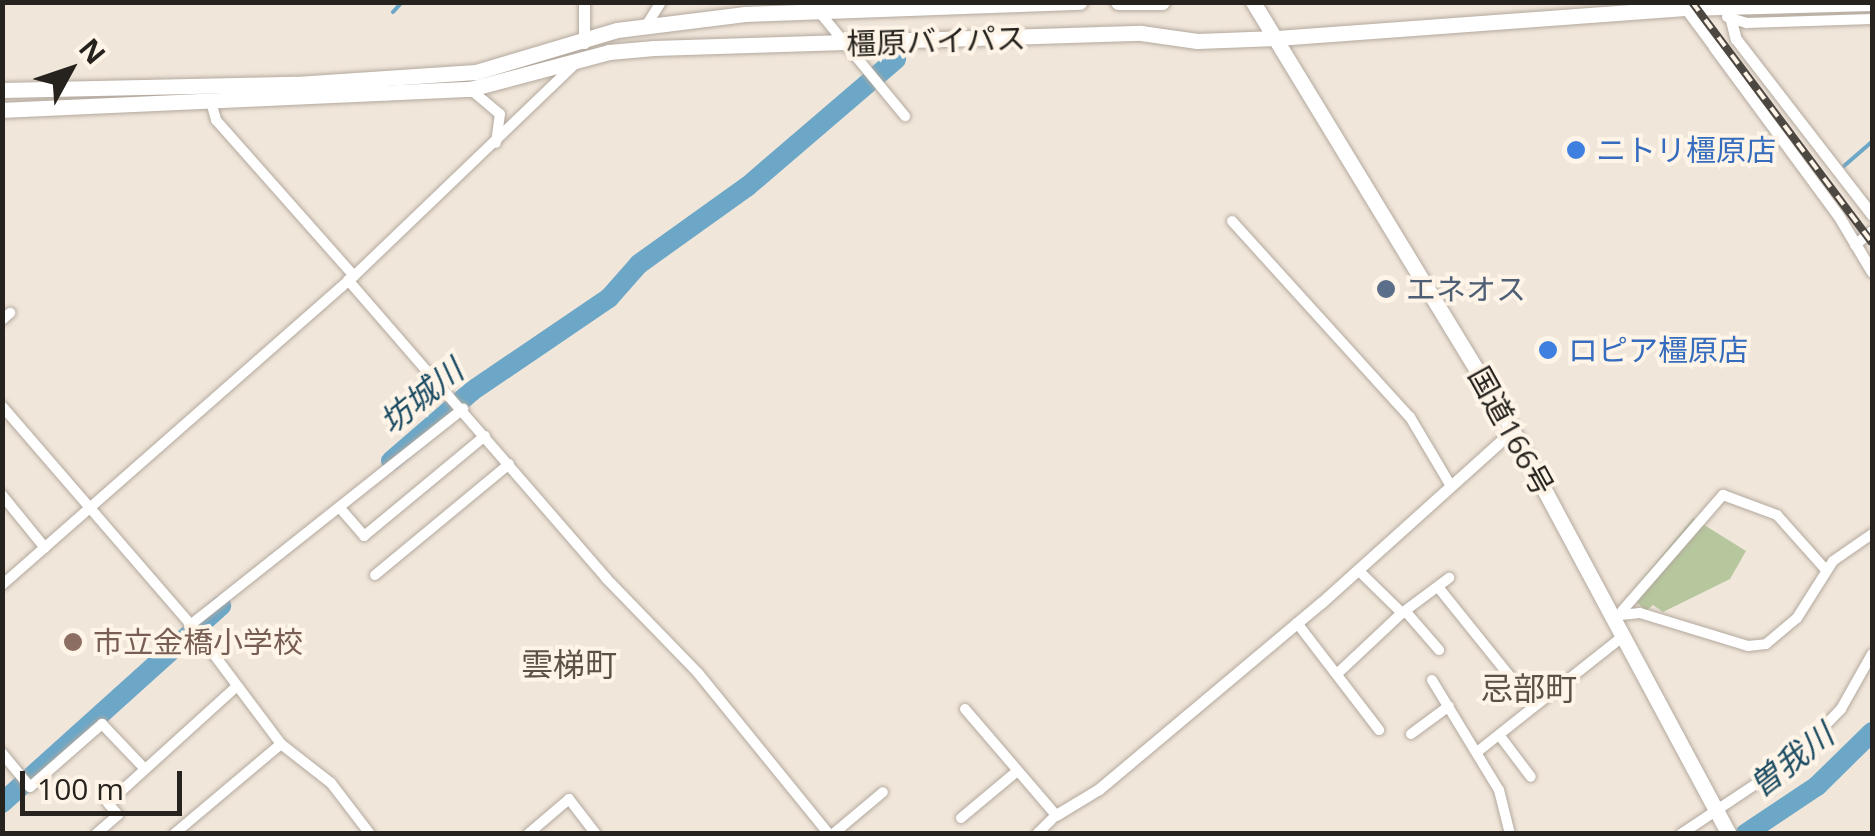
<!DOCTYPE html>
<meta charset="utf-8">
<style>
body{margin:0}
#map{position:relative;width:1875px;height:836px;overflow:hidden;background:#f1e6da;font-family:"Open Sans","Noto Sans JP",sans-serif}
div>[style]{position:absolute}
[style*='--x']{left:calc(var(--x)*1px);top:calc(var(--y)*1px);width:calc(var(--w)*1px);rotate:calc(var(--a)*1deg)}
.green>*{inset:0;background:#b6c79d}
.stream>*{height:4px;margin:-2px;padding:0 2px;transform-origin:2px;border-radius:2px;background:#6ca7c7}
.river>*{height:20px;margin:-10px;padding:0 10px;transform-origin:10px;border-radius:10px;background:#6ca7c7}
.roads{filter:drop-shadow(0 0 2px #b3a99e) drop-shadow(0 0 2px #b3a99e)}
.minor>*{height:10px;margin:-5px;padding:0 5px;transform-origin:5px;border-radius:5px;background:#fff}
.tertiary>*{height:11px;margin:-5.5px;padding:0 5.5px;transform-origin:5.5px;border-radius:5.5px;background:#fff}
.trunk>*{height:15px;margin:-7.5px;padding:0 7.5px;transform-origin:7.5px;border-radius:7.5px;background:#fff}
.rail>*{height:8px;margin-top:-4px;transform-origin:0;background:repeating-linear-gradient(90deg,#fef4e7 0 11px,#4c4741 0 22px);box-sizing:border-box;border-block:2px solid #4c4741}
.dots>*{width:28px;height:28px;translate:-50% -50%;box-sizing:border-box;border:5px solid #fef4e7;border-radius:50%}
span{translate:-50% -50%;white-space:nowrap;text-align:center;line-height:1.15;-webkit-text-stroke:8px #fef4e7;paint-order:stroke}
.street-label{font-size:30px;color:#26231e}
.shop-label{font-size:30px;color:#366cbe}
.left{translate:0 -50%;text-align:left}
.service-label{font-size:30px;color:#4e5e75}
.education-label{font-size:30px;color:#785e54}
.water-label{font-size:32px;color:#1c4c63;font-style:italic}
.neighbourhood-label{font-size:32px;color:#5a5247}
.frame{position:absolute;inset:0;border:5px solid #26231e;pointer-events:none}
.north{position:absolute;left:20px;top:20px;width:100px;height:100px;-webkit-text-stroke:8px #fef4e7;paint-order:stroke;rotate:50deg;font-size:28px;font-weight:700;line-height:40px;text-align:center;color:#26231e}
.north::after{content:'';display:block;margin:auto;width:35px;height:45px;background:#26231e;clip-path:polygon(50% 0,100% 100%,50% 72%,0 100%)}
.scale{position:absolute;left:20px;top:771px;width:162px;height:45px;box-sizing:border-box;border:5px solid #26231e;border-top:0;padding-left:12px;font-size:30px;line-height:35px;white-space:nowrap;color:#26231e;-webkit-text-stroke:8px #fef4e7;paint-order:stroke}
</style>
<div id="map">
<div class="green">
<i style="clip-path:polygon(1693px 518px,1746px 551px,1730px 579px,1663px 612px,1653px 605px,1646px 611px,1629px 595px)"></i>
</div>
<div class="stream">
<i style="--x:393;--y:12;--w:13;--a:-48"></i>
<i style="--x:1844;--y:166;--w:37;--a:-41"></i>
</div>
<div class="river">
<i style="--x:391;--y:461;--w:107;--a:-40.8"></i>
<i style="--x:472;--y:391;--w:166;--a:-34.2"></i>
<i style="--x:609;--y:298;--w:45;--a:-48.6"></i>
<i style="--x:639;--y:264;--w:134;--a:-35.6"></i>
<i style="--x:748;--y:186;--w:195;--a:-40.6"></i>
<i style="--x:2;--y:803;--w:295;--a:-42"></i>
<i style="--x:1745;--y:834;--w:87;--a:-33.7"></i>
<i style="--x:1817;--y:786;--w:77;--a:-44.5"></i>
</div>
<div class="roads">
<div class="minor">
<i style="--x:811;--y:2;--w:148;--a:50.5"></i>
<i style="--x:1685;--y:8;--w:49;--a:53.4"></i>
<i style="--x:1727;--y:17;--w:21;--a:17"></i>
<i style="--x:1747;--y:23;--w:125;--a:-1.8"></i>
<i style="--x:646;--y:26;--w:28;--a:-58"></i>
<i style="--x:470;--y:89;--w:39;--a:40"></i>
<i style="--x:500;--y:114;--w:29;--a:98"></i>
<i style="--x:211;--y:102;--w:19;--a:74"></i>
<i style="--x:216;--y:120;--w:208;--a:48.5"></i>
<i style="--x:1232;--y:221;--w:265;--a:47.8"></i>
<i style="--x:1410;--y:417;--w:80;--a:59.3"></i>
<i style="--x:1855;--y:245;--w:22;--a:-39"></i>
<i style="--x:348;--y:280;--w:394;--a:49.1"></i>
<i style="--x:606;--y:578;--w:132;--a:45.9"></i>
<i style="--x:698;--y:673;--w:208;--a:50.9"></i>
<i style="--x:2;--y:320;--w:11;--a:-41"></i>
<i style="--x:2;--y:406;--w:298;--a:49.2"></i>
<i style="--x:197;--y:632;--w:140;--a:53.1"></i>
<i style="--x:281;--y:744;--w:63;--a:38"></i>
<i style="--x:331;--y:783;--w:64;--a:52.6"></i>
<i style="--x:2;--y:495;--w:68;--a:50.9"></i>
<i style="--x:340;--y:508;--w:37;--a:49"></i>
<i style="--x:364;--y:536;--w:157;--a:-39.6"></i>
<i style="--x:1358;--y:570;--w:62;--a:44.3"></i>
<i style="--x:1402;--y:613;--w:59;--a:-36.7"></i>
<i style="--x:375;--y:575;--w:174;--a:-39.6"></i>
<i style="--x:2;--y:585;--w:468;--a:-41.3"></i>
<i style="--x:354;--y:276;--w:310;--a:-43.8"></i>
<i style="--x:1438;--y:587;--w:151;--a:51.2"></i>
<i style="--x:1622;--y:611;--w:154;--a:-49"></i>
<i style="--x:1723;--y:495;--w:58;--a:20.3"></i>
<i style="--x:1777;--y:515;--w:74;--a:48.3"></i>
<i style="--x:1407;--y:613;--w:49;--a:49.1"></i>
<i style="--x:1611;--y:616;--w:29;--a:-6"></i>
<i style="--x:1640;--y:613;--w:113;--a:17"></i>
<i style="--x:1748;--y:646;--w:18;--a:-6"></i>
<i style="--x:1766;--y:644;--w:40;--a:-40"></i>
<i style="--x:1797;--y:618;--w:67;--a:-57.7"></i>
<i style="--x:1833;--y:561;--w:47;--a:-34.7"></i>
<i style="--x:1297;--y:623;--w:135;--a:52.5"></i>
<i style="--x:189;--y:626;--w:350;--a:-38.4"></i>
<i style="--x:1338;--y:673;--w:88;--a:-43.2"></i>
<i style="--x:1432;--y:680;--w:129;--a:58.7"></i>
<i style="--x:1499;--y:790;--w:45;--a:76"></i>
<i style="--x:965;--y:709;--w:140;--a:49.4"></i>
<i style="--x:1056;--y:815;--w:27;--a:135"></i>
<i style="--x:1411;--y:734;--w:47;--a:-36.4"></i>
<i style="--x:1500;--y:736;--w:51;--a:52.9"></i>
<i style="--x:1477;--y:752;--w:185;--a:-38.4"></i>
<i style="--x:2;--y:753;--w:44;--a:50.5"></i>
<i style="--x:30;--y:787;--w:96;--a:-41.2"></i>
<i style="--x:102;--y:724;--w:61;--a:46.3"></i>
<i style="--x:961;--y:818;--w:72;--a:-39.9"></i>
<i style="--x:96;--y:834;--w:29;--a:-41"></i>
<i style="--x:118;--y:815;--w:16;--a:-130"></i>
<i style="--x:108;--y:803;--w:174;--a:-42.2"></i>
<i style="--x:174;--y:834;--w:140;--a:-40.1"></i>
<i style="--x:528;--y:834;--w:54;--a:-40.5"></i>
<i style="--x:569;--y:799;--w:44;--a:52.4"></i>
<i style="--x:833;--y:834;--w:65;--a:-40"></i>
<i style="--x:1681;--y:834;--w:133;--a:-33.7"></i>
<i style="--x:1792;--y:760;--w:71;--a:-46.1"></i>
<i style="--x:1841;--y:709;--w:63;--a:-60.6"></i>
</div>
<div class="tertiary">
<i style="--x:584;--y:2;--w:41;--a:90"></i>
<i style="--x:1728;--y:8;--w:32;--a:76"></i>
<i style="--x:1736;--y:39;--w:222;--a:52.3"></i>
<i style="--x:1714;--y:47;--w:209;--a:53.6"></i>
<i style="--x:1838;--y:215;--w:66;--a:59.2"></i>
<i style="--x:1056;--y:815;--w:50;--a:-31.2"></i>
<i style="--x:1099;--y:789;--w:290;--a:-40"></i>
<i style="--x:1321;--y:603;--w:257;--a:-42"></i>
</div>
<div class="trunk">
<i style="--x:1118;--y:2;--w:44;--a:0"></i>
<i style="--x:1253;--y:2;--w:479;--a:58.7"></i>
<i style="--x:1502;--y:411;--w:480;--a:61.8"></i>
<i style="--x:2;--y:90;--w:294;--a:-1.2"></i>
<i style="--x:296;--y:84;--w:180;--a:-3.8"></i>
<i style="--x:476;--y:72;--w:147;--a:-16.6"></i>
<i style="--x:617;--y:30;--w:129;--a:-7.1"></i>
<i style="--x:745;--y:14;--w:335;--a:-2.1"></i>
<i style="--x:2;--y:110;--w:468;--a:-2.6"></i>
<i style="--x:470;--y:89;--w:144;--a:-14.9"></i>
<i style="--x:609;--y:52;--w:45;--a:-5.1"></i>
<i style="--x:654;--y:48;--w:487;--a:-1.8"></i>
<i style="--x:1141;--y:33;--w:57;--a:8.1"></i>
<i style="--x:1197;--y:41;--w:80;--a:-2.1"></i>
<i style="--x:1277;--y:38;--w:409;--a:-4.2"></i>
<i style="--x:1685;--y:8;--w:187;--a:-1.5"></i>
</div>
</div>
<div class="rail">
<i style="--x:1692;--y:2;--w:301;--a:53.2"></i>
</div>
<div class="dots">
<i style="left:1576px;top:150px;background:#3f7fe0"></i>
<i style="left:1386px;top:289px;background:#5c6f8a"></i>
<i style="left:1548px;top:350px;background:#3f7fe0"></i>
<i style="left:73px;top:642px;background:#8d6e63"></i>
</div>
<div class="street-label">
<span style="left:936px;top:41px;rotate:-2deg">橿原バイパス</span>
<span style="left:1511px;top:431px;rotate:61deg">国道166号</span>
</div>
<div class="shop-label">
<span class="left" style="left:1596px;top:150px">ニトリ橿原店</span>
<span class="left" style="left:1568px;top:350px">ロピア橿原店</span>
</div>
<div class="service-label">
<span class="left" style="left:1406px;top:289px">エネオス</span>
</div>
<div class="education-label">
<span class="left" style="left:93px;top:642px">市立金橋小学校</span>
</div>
<div class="water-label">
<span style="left:421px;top:396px;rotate:-39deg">坊城川</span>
<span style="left:1791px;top:760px;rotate:-38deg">曽我川</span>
</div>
<div class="neighbourhood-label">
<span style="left:569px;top:664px">雲梯町</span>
<span style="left:1529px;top:688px">忌部町</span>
</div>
<div class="frame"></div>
<div class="north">N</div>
<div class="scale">100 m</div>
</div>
